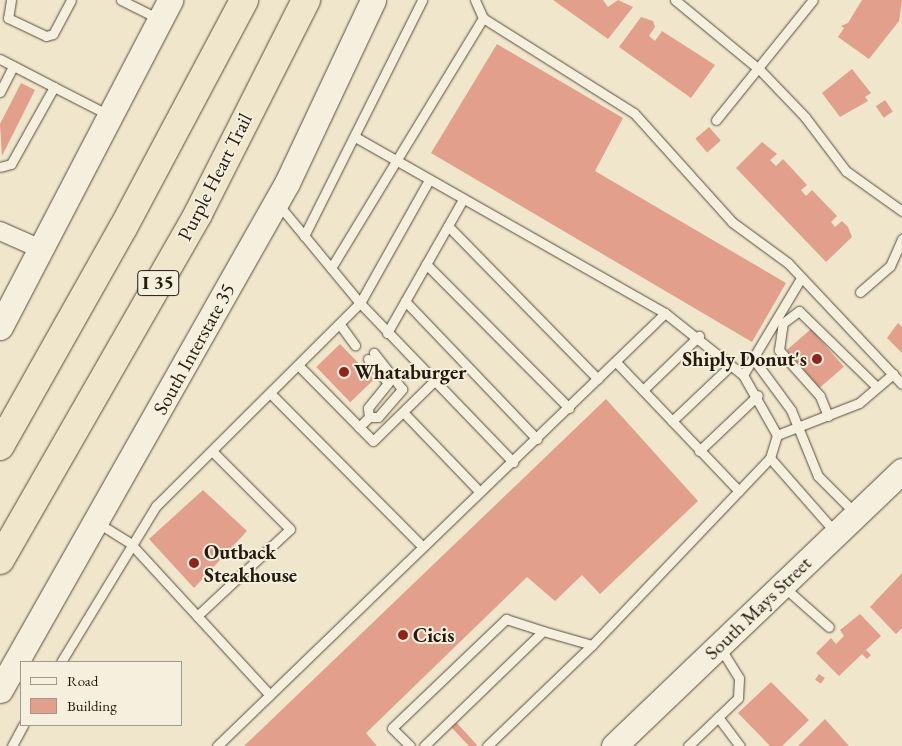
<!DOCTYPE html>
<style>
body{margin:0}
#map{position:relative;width:902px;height:746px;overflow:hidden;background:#efe6cc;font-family:"EB Garamond",serif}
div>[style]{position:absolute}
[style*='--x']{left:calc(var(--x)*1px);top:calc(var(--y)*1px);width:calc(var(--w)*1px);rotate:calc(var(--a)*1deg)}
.building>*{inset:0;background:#e29f8c;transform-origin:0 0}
.roads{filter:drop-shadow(0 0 1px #574c3b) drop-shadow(0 0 1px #574c3b)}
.lane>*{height:9px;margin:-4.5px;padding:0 4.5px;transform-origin:4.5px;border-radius:4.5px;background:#f5efde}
.street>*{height:18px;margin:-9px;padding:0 9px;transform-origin:9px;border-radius:9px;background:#f5efde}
.secondary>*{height:25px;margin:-12.5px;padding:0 12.5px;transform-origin:12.5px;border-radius:12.5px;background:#f5efde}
.highway>*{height:28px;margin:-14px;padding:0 14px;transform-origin:14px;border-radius:14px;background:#efe6cc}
.dots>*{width:14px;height:14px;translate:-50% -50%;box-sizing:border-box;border:2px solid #f5efde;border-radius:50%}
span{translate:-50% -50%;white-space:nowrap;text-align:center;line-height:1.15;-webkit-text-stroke:4px #f5efde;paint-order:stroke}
.shield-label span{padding:1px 4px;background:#f5efde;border:1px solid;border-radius:4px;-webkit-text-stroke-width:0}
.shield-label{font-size:19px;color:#24190b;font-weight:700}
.street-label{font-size:20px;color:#24190b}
.poi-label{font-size:20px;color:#24190b;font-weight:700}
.right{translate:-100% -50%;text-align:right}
.left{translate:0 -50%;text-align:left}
.legend{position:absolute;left:20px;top:661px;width:162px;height:65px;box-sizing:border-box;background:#f5efde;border:1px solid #a1998a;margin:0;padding:6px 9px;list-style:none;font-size:15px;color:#24190b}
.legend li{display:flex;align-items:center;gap:10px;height:25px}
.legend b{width:25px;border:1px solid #a1998a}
</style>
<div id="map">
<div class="building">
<i style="clip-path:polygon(553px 0,603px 0,608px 7px,618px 0,633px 7px,608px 39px)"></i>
<i style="clip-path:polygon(862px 0,902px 0,899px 21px,869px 59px,838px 37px,844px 28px,841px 26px,848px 23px)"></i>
<i style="clip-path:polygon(641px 17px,653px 21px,655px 27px,649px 36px,655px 41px,662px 31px,715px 65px,691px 98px,619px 47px)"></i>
<i style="clip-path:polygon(497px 44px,623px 118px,595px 171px,786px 283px,752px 342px,431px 153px)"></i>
<i style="clip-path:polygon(852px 69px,871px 93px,865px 97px,868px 101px,840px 117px,822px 93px)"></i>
<i style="clip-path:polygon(21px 83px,35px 90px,2px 156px,0 124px)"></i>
<i style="left:885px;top:100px;width:14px;height:11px;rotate:56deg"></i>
<i style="left:709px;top:127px;width:18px;height:18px;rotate:49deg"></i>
<i style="clip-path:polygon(762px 142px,777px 154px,770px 160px,776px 166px,783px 159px,807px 185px,801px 190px,806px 196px,812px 190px,837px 216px,831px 222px,835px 227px,842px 221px,848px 227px,852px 237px,826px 262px,736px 168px)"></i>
<i style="clip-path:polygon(898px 323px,902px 327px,902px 353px,887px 338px)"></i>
<i style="left:811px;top:329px;width:50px;height:32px;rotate:49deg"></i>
<i style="left:340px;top:344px;width:49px;height:33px;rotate:46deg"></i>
<i style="clip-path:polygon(606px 399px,698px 501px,600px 594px,582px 575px,555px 601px,527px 577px,366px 733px,377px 746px,244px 746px)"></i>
<i style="clip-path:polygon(203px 490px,247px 531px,194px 588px,149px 539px)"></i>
<i style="clip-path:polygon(902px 573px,902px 628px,896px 634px,870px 607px)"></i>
<i style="clip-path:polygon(860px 614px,881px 636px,866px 650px,871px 655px,867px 659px,862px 654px,839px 676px,816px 653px,831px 638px,836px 644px,844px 636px,840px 630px)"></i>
<i style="left:819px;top:674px;width:7px;height:7px;rotate:34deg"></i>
<i style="clip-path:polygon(771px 682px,809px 720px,782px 746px,770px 746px,738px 713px)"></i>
<i style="clip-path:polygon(825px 719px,849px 746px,798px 746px)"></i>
<i style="clip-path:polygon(456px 722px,477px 745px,476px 746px,469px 746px,451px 727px)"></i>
</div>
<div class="roads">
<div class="lane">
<i style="--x:11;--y:0;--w:18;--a:99"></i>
<i style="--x:8;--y:18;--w:42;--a:25.3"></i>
<i style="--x:46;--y:36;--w:7;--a:-16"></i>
<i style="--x:53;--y:34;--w:38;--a:-62"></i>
<i style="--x:121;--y:0;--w:42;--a:26.6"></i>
<i style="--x:475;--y:0;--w:20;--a:66"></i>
<i style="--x:483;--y:18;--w:178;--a:32.2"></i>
<i style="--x:634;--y:113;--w:147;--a:48"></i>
<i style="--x:732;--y:222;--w:69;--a:36.2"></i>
<i style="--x:788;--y:263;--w:166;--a:46.7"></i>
<i style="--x:675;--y:0;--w:110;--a:39.5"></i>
<i style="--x:760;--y:70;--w:65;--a:46.2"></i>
<i style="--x:805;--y:117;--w:68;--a:52.8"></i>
<i style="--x:846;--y:171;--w:69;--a:35.5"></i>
<i style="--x:0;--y:59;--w:61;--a:27.4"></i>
<i style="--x:54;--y:87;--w:88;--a:119.2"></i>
<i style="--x:11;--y:164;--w:11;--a:165"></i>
<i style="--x:54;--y:87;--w:62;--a:27"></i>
<i style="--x:0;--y:92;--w:29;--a:-63"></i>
<i style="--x:716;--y:120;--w:154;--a:-51.1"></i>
<i style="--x:357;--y:138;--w:354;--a:29.6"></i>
<i style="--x:278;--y:204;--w:129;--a:50.4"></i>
<i style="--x:360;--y:303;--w:141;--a:-60.7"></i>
<i style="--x:448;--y:226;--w:214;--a:45.6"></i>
<i style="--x:304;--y:236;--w:264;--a:-63.4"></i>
<i style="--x:426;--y:264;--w:203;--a:45.2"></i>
<i style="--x:331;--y:268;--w:293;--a:-58.7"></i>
<i style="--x:860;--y:292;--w:40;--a:-41"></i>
<i style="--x:890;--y:266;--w:30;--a:-66"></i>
<i style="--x:405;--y:301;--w:191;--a:46.3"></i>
<i style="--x:341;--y:326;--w:24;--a:54"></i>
<i style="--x:387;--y:333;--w:154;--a:-60.4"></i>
<i style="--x:368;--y:359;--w:31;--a:50"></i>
<i style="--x:388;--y:383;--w:32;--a:129"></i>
<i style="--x:368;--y:408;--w:9;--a:84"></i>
<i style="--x:755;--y:361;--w:61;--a:53.7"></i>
<i style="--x:791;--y:410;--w:71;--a:67.8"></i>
<i style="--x:818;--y:476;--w:52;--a:45"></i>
<i style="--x:616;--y:362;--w:178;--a:46.4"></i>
<i style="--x:299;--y:366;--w:105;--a:45.4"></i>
<i style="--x:373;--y:441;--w:86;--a:-44.5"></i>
<i style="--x:643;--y:390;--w:78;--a:-44"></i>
<i style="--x:271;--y:394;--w:213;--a:45.2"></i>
<i style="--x:403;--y:412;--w:108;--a:46.1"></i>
<i style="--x:828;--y:416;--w:22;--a:-112"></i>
<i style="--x:820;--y:396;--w:62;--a:-131.7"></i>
<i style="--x:779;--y:350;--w:27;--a:-82"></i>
<i style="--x:783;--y:323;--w:20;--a:-37"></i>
<i style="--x:799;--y:311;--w:109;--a:44.3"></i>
<i style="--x:672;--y:421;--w:81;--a:-43.5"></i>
<i style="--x:359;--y:427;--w:14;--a:-45"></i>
<i style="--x:369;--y:417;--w:9;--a:0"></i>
<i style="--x:378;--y:417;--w:37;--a:-49"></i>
<i style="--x:402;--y:389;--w:46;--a:-127.9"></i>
<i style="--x:777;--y:435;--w:88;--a:-21.3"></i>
<i style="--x:859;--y:403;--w:45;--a:-40.5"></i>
<i style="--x:699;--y:451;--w:81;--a:-43.5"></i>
<i style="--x:770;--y:458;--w:100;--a:48.7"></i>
<i style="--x:98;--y:523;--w:39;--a:32"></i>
<i style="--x:131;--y:544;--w:205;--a:47.4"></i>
<i style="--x:784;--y:587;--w:60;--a:41.6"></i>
<i style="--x:197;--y:616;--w:127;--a:-43.1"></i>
<i style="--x:290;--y:529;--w:110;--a:-135"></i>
<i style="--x:61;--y:662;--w:183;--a:-58.7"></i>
<i style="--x:156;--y:506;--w:288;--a:-44.9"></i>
<i style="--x:360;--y:303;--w:221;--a:46.1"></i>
<i style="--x:718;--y:717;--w:36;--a:53"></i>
<i style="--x:12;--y:746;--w:24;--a:-62"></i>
<i style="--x:217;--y:746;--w:623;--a:-44.02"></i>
<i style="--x:665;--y:313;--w:100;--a:38.5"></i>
<i style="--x:743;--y:375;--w:113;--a:-59.1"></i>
<i style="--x:410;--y:746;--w:25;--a:-135"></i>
<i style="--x:392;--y:728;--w:158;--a:-43.7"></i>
<i style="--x:506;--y:619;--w:39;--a:18"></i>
<i style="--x:424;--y:746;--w:165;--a:-44"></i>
<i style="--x:543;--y:631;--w:51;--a:15.9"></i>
<i style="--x:487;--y:746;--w:146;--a:-43.9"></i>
<i style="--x:592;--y:645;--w:258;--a:-46.4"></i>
<i style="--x:770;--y:458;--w:24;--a:-73"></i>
<i style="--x:777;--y:435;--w:69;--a:-119.5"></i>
<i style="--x:688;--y:746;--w:69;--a:-43.8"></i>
<i style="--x:738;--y:698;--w:20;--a:-87"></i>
<i style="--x:739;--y:678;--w:36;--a:-122"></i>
</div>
<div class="street">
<i style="--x:0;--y:231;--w:47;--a:23.8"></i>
</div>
<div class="secondary">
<i style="--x:0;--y:327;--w:369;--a:-62.5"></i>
<i style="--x:0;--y:690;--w:583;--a:-60.49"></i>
<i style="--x:287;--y:183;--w:202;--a:-64.8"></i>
<i style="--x:614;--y:746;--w:398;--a:-43.7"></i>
</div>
<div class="highway">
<i style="--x:0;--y:446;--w:250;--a:-60.6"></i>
<i style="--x:123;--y:228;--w:258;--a:-62"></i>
<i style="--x:0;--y:560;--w:399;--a:-60.2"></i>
<i style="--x:198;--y:214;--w:240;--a:-63.2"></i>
</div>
</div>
<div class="dots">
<i style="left:817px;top:359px;background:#8f2418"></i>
<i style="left:344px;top:372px;background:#8f2418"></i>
<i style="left:194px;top:563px;background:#8f2418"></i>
<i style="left:403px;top:635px;background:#8f2418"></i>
</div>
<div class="shield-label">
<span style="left:158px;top:283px">I 35</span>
</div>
<div class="street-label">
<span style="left:215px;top:177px;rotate:-63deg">Purple Heart Trail</span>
<span style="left:194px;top:349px;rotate:-61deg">South Interstate 35</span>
<span style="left:758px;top:608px;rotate:-44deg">South Mays Street</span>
</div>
<div class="poi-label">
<span class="right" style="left:807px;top:359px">Shiply Donut's</span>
<span class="left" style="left:354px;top:372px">Whataburger</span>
<span class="left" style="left:204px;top:564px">Outback<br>Steakhouse</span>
<span class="left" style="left:413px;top:635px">Cicis</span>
</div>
<ul class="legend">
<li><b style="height:6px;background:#f5efde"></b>Road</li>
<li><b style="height:14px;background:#e29f8c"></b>Building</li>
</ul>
</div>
